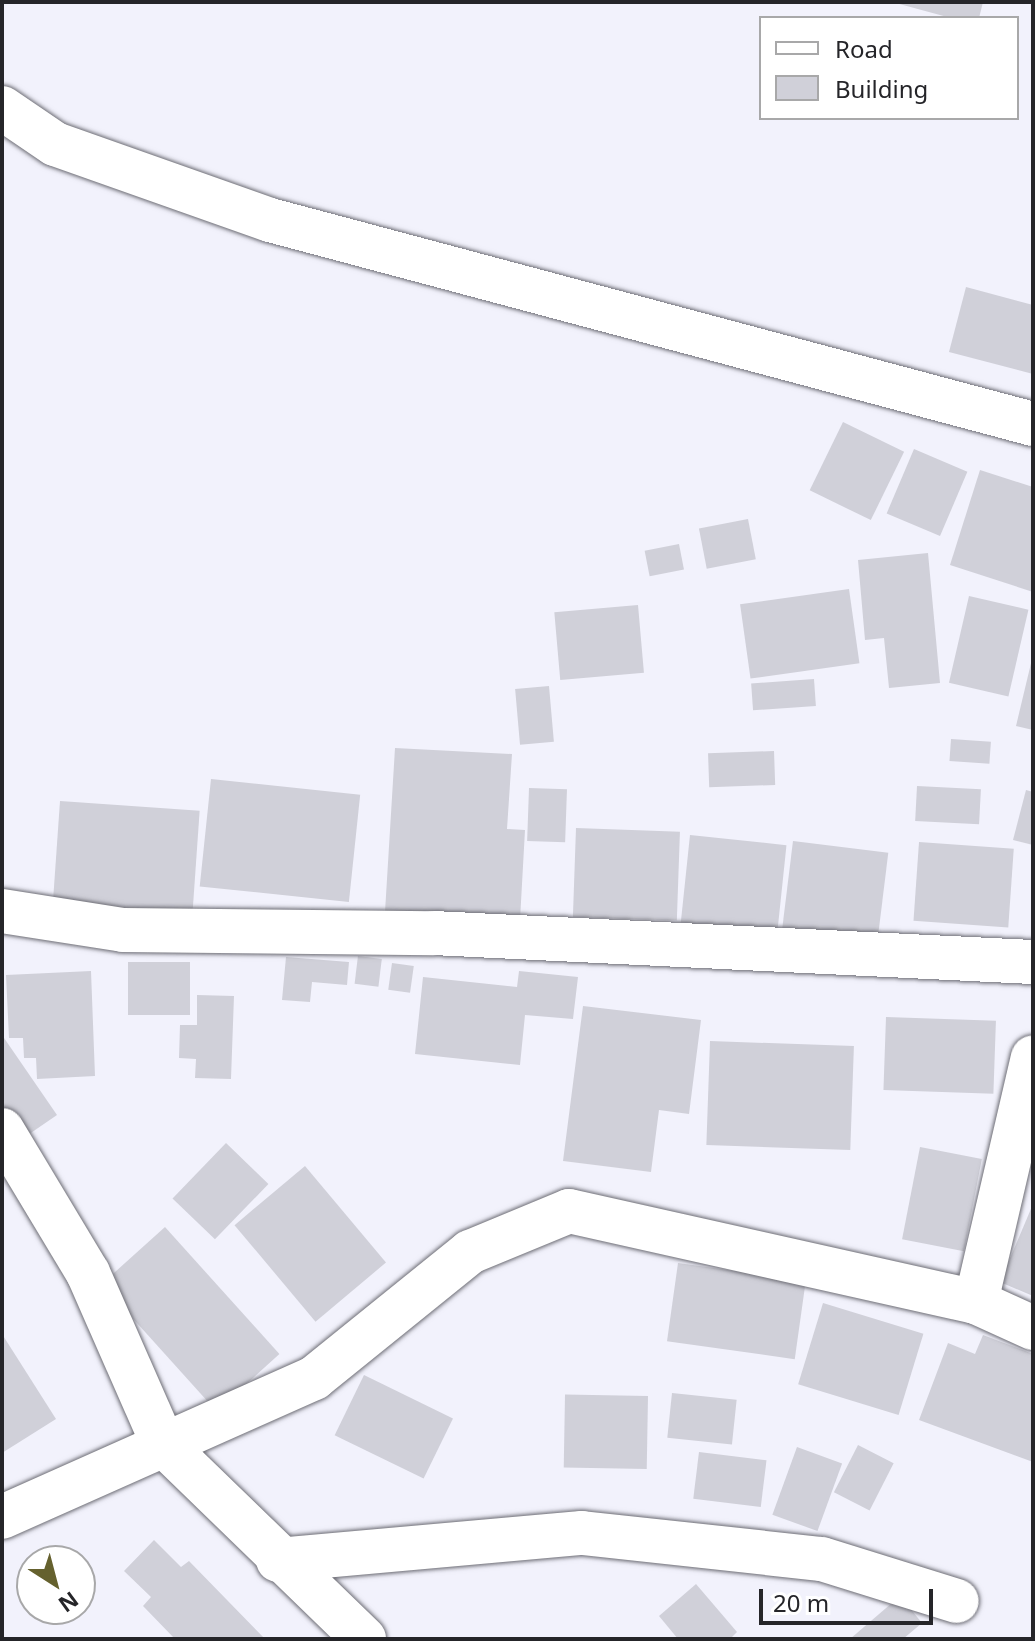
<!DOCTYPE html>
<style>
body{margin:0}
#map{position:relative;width:1035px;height:1641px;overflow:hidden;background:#f2f2fc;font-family:"Noto Sans",sans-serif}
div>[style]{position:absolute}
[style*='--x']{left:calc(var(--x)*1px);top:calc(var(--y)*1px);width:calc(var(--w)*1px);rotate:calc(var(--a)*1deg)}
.building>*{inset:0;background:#d0d0d9;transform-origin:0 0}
.roads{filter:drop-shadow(0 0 2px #6d6d75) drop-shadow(0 0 2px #6d6d75)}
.street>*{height:44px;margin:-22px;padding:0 22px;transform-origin:22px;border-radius:22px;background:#fff}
span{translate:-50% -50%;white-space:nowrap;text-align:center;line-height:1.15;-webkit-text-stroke:6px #fff;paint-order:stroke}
.frame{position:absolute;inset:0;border:4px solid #252529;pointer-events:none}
.legend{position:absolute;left:759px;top:16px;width:260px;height:104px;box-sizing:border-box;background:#fff;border:2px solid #a8a8a9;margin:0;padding:10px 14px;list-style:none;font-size:24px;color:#252529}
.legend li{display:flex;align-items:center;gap:16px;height:40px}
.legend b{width:40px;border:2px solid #a8a8a9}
.north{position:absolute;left:16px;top:1545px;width:80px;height:80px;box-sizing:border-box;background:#fff;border:2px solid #a8a8a9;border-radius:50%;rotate:144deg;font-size:22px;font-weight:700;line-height:32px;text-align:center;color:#252529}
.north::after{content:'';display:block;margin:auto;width:28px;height:36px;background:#65612e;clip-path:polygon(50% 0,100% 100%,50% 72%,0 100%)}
.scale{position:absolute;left:759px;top:1589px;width:174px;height:36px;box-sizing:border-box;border:4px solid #252529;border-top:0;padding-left:10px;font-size:24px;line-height:28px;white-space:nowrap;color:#252529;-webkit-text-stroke:6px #fff;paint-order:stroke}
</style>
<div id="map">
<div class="building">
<i style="clip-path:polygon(892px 2px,983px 2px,979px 18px,951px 18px)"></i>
<i style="clip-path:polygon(966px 287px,1033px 305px,1033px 374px,949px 352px)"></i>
<i style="left:843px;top:422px;width:68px;height:76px;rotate:26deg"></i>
<i style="left:914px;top:449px;width:58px;height:70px;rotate:23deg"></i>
<i style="clip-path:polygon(980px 470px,1033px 487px,1033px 592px,950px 565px)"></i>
<i style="left:748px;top:519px;width:41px;height:50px;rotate:79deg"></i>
<i style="left:679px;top:544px;width:26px;height:35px;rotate:79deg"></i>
<i style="clip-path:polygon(928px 553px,940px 683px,889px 688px,884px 638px,865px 640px,858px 560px)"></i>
<i style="left:849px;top:589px;width:75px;height:110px;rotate:82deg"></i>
<i style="left:969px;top:596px;width:61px;height:89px;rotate:13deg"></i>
<i style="left:638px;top:605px;width:68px;height:84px;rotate:85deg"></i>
<i style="clip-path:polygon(1032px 659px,1033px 659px,1033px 730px,1016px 726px)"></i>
<i style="left:814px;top:679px;width:27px;height:63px;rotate:86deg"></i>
<i style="left:549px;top:686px;width:56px;height:34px;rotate:85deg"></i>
<i style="left:951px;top:739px;width:40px;height:22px;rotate:4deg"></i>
<i style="clip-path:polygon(395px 748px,512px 754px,507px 829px,525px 830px,520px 920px,385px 912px)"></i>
<i style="left:774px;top:751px;width:34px;height:66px;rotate:88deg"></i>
<i style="left:211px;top:779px;width:150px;height:108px;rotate:6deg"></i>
<i style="left:917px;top:786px;width:64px;height:35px;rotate:3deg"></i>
<i style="left:529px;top:788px;width:38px;height:53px;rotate:2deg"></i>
<i style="clip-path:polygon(1026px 790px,1033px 792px,1033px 845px,1013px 840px)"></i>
<i style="left:60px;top:801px;width:140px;height:104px;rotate:4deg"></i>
<i style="left:576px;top:828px;width:104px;height:89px;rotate:2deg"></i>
<i style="left:690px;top:835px;width:97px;height:88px;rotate:6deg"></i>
<i style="left:793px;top:841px;width:96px;height:88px;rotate:7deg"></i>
<i style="left:919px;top:842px;width:95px;height:79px;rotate:4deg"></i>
<i style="left:358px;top:956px;width:24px;height:28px;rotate:7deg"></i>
<i style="clip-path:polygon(286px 957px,349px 962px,347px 985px,312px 982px,310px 1002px,282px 1000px)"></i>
<i style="left:128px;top:962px;width:62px;height:53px"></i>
<i style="left:392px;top:963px;width:22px;height:27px;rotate:8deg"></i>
<i style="clip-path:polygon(91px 971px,95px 1076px,37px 1079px,36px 1058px,24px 1058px,23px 1038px,9px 1038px,6px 975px)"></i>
<i style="clip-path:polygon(519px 971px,578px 977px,573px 1019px,525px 1015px,520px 1065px,415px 1054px,423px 977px,517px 987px)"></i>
<i style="clip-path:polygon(197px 995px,234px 996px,231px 1079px,195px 1078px,196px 1059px,179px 1058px,180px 1025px,197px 1025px)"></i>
<i style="clip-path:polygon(583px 1006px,701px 1020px,689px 1114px,659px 1110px,651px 1172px,563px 1161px)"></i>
<i style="left:886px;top:1017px;width:110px;height:73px;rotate:2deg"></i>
<i style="clip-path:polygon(2px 1035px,57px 1115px,22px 1139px,2px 1110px)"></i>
<i style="left:710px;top:1041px;width:144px;height:104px;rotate:2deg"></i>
<i style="left:226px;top:1143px;width:59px;height:77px;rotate:44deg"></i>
<i style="left:920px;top:1147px;width:63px;height:94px;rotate:11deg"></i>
<i style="left:305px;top:1166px;width:126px;height:92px;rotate:50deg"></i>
<i style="clip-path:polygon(1033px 1204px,1033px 1296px,1000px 1282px)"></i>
<i style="left:165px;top:1227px;width:171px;height:85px;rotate:48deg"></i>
<i style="left:678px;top:1263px;width:129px;height:79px;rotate:8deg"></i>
<i style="left:823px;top:1303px;width:105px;height:85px;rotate:17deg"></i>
<i style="clip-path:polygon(2px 1334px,56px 1419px,2px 1453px)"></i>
<i style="clip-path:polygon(983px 1335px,1033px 1354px,1033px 1462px,919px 1420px,948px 1343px,975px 1354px)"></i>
<i style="left:364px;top:1375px;width:99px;height:67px;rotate:26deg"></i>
<i style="left:672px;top:1393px;width:65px;height:45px;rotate:6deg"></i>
<i style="left:648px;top:1396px;width:73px;height:83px;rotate:91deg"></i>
<i style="left:858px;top:1445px;width:40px;height:53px;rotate:27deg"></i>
<i style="left:797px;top:1447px;width:48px;height:72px;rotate:20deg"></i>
<i style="left:699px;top:1452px;width:68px;height:47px;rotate:7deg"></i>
<i style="clip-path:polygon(154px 1540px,181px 1567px,189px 1561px,265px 1639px,175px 1639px,143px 1606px,151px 1597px,124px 1571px)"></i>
<i style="clip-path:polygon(696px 1584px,737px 1632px,730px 1639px,678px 1639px,659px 1616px)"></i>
<i style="clip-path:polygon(900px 1596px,922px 1623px,903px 1639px,850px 1639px)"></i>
</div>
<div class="roads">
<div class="street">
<i style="--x:2;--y:108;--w:64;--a:34.2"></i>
<i style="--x:55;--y:144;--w:228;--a:19.5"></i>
<i style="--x:270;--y:220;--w:790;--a:14.97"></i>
<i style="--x:2;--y:911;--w:122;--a:8.9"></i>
<i style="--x:123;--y:930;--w:310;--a:0.6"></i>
<i style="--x:433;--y:933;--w:601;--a:2.77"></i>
<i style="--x:2;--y:1130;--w:167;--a:59"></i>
<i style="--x:88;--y:1273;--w:187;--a:66.3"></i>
<i style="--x:163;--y:1444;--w:280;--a:44.1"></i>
<i style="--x:976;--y:1302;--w:251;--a:-76.9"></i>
<i style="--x:2;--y:1517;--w:342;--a:-24"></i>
<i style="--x:314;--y:1378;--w:201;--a:-38.9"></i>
<i style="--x:470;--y:1252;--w:107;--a:-22.5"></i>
<i style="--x:569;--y:1211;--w:417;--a:12.6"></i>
<i style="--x:976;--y:1302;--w:63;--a:24.5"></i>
<i style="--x:278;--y:1560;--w:305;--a:-5.1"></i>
<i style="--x:582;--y:1533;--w:241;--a:6.2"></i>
<i style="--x:822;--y:1559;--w:141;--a:17.3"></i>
</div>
</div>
<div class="frame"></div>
<ul class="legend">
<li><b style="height:10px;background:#fff"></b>Road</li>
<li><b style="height:22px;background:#d0d0d9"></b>Building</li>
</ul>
<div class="north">N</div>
<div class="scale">20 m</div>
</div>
